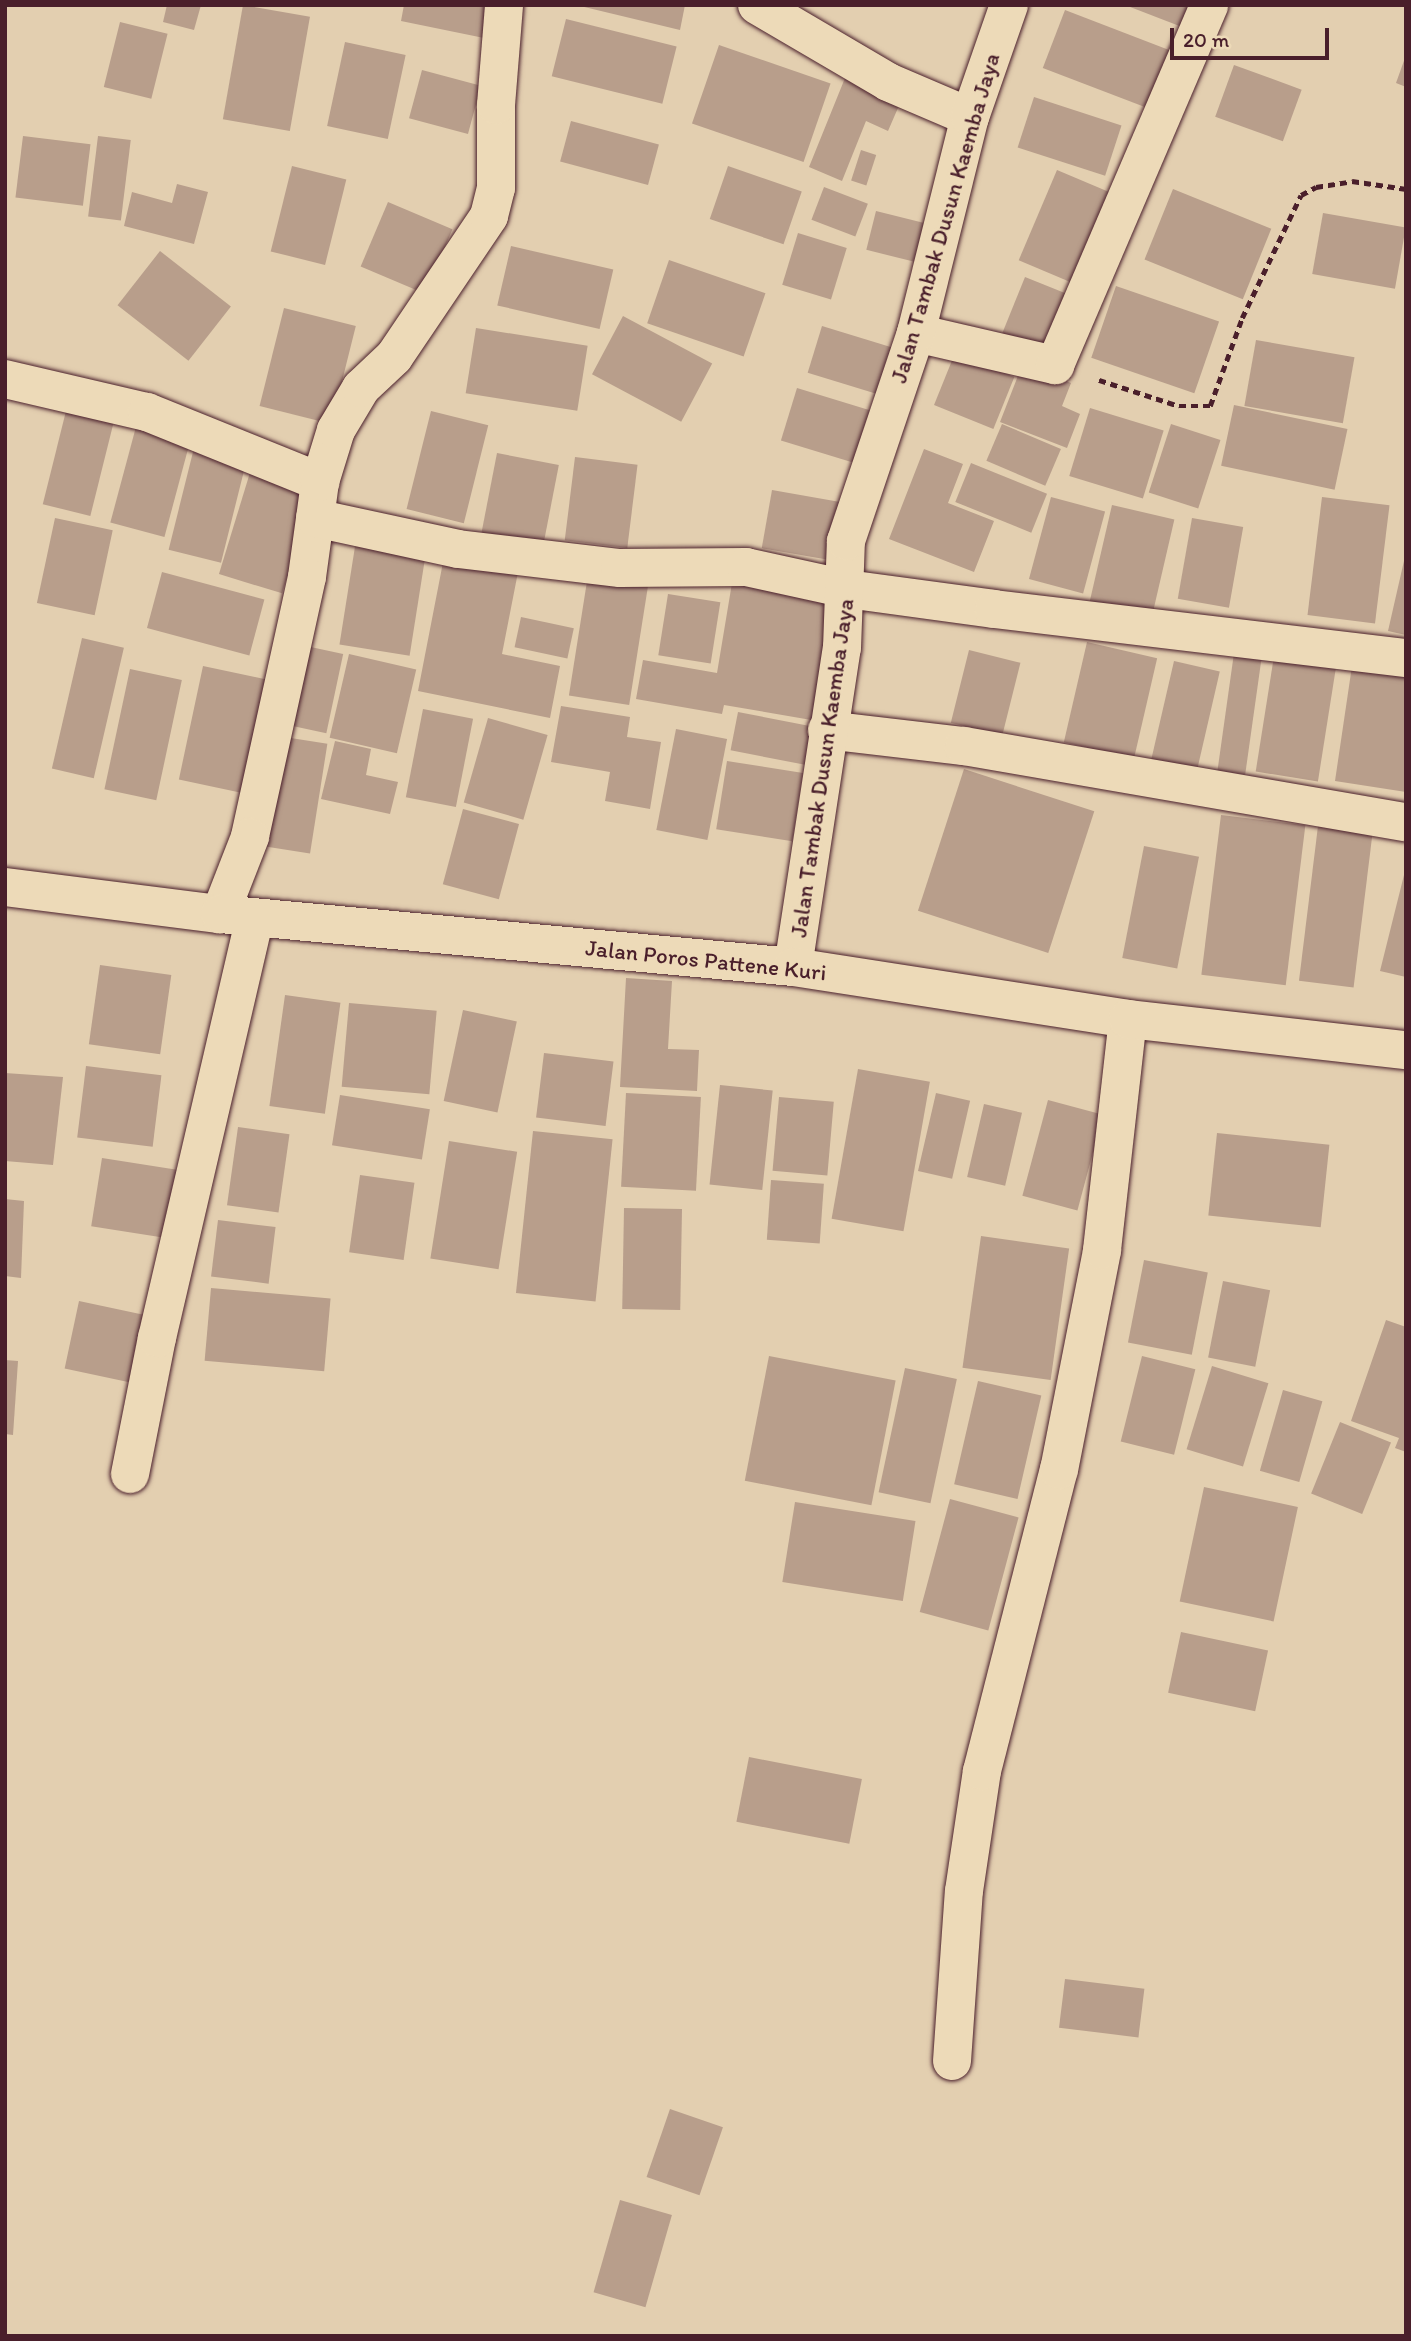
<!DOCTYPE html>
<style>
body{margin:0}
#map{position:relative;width:1411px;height:2341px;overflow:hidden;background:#e3cfb0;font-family:Itim,sans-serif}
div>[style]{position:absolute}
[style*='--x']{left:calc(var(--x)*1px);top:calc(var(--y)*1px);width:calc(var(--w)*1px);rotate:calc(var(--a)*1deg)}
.building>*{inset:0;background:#b89e8b;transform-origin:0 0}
.path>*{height:4.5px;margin-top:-2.25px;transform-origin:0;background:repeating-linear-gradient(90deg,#4a1f2b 0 7px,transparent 0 12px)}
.roads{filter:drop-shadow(0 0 2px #4a1f2b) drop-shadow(0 0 2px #4a1f2b)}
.street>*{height:38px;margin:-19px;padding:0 19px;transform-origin:19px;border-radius:19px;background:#eddab8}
.secondary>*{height:38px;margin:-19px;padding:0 19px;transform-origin:19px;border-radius:19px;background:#eddab8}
span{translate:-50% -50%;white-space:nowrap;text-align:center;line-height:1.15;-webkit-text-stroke:6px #eddab8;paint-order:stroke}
.street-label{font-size:23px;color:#4a1f2b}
.frame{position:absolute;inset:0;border:7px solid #4a1f2b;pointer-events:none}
.scale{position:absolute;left:1170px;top:28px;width:159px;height:32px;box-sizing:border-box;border:4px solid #4a1f2b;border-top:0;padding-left:9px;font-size:21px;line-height:24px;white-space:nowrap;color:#4a1f2b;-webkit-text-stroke:5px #eddab8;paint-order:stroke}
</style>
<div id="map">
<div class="building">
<i style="clip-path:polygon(167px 5px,201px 5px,194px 30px,163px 22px)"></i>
<i style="left:243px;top:5px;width:68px;height:116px;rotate:10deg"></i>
<i style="clip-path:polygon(404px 5px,490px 5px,484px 38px,401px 21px)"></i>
<i style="clip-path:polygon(576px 5px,685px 5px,680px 30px)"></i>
<i style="clip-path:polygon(1125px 5px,1190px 5px,1182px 27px)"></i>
<i style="left:1065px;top:10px;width:117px;height:62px;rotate:21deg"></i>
<i style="left:566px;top:19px;width:114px;height:59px;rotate:14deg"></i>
<i style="left:120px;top:22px;width:49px;height:67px;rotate:14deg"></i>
<i style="left:345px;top:42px;width:62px;height:86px;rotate:12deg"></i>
<i style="left:719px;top:45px;width:118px;height:83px;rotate:19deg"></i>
<i style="clip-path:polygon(1406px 55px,1406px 87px,1396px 83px)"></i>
<i style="left:1234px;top:65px;width:72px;height:55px;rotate:20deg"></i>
<i style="left:422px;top:70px;width:61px;height:50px;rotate:15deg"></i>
<i style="clip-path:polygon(845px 78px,901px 101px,888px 131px,866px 121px,842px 181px,809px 167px)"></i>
<i style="left:1034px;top:97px;width:92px;height:53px;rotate:18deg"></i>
<i style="left:571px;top:121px;width:91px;height:42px;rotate:15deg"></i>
<i style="left:23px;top:136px;width:68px;height:62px;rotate:7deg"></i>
<i style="left:98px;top:136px;width:33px;height:81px;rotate:7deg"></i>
<i style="left:861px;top:150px;width:16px;height:32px;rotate:18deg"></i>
<i style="left:292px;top:166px;width:56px;height:88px;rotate:14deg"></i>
<i style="left:728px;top:166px;width:78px;height:56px;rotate:19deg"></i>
<i style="left:1057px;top:170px;width:63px;height:98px;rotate:23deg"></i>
<i style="clip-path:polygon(177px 184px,208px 192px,194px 244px,124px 226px,132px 192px,172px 203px)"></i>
<i style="left:824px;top:187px;width:47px;height:35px;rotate:21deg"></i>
<i style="left:1173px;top:189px;width:106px;height:76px;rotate:22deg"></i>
<i style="left:388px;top:202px;width:70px;height:70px;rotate:23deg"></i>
<i style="left:876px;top:211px;width:61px;height:40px;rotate:14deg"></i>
<i style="left:1323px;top:213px;width:84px;height:62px;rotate:10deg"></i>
<i style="left:798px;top:233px;width:51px;height:54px;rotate:17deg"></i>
<i style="left:511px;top:246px;width:105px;height:61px;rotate:13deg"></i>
<i style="left:160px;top:251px;width:90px;height:69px;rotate:38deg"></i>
<i style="left:669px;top:260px;width:102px;height:67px;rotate:19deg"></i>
<i style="left:1025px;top:277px;width:55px;height:65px;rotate:22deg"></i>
<i style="left:1116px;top:286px;width:109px;height:76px;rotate:19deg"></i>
<i style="left:284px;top:308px;width:74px;height:101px;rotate:14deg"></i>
<i style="left:623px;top:316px;width:101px;height:66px;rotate:28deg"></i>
<i style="left:822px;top:326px;width:82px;height:49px;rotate:17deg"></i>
<i style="left:476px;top:328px;width:113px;height:66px;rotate:9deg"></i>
<i style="left:1256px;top:340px;width:100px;height:67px;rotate:10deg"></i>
<i style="left:955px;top:353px;width:64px;height:56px;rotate:22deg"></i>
<i style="clip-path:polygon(1023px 363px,1071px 383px,1062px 406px,1080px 414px,1067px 448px,1000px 422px)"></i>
<i style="left:797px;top:388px;width:83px;height:55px;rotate:17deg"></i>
<i style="left:1234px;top:405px;width:116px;height:62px;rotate:12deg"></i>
<i style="left:1090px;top:408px;width:77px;height:71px;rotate:17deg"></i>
<i style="left:66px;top:411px;width:49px;height:96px;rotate:14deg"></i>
<i style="left:431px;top:411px;width:59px;height:101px;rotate:14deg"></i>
<i style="left:137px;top:423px;width:56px;height:103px;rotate:15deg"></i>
<i style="left:1002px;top:424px;width:64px;height:40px;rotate:23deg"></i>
<i style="left:1171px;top:424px;width:52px;height:72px;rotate:18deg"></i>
<i style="left:195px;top:444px;width:54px;height:109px;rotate:14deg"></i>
<i style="clip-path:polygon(924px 449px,963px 464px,948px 503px,994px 521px,974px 572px,889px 539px)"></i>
<i style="left:497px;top:453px;width:63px;height:83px;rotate:11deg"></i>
<i style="left:575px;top:457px;width:63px;height:84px;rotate:7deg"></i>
<i style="left:971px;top:463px;width:82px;height:42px;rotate:22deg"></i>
<i style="left:252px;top:466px;width:66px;height:113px;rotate:17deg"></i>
<i style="left:772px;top:490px;width:72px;height:59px;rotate:10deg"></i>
<i style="left:1051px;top:497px;width:56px;height:85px;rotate:15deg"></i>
<i style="left:1322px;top:497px;width:68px;height:119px;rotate:7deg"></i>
<i style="left:1112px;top:505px;width:64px;height:104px;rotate:13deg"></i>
<i style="left:55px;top:518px;width:59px;height:87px;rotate:12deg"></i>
<i style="left:1192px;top:518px;width:52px;height:82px;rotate:10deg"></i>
<i style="left:357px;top:534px;width:71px;height:112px;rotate:9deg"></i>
<i style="clip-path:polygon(445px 552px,519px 567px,502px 654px,560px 666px,550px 718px,418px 691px)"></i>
<i style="clip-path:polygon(1406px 552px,1406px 635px,1388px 631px)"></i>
<i style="left:162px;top:572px;width:106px;height:58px;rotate:15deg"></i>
<i style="left:588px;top:575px;width:61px;height:122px;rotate:9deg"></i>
<i style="clip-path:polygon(733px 577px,844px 596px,823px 722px,724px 705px,722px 714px,636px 699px,643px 660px,717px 673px)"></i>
<i style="left:668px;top:594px;width:53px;height:62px;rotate:9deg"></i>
<i style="left:521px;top:617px;width:54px;height:31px;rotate:12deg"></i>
<i style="left:82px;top:638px;width:43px;height:134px;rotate:13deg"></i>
<i style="left:1087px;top:642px;width:72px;height:103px;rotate:13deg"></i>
<i style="left:306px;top:646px;width:38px;height:81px;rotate:12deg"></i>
<i style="left:969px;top:650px;width:53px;height:75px;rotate:14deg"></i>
<i style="left:1234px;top:653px;width:28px;height:119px;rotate:8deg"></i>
<i style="left:349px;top:654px;width:69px;height:86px;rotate:13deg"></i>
<i style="left:1274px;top:656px;width:63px;height:117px;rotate:9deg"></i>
<i style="left:1174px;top:661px;width:47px;height:107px;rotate:13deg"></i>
<i style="left:203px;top:666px;width:66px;height:116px;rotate:12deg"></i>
<i style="clip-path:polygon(1352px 666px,1406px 674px,1406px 792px,1335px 781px)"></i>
<i style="left:130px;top:669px;width:53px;height:123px;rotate:12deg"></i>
<i style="clip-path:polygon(561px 706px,630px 717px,627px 737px,661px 742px,650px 809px,605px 801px,610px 772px,551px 762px)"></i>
<i style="left:423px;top:709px;width:51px;height:90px;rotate:11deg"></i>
<i style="left:738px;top:712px;width:81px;height:39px;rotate:11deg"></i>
<i style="left:488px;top:718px;width:62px;height:88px;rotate:16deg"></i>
<i style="left:676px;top:729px;width:52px;height:103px;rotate:11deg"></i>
<i style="left:278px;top:736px;width:50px;height:111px;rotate:9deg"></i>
<i style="clip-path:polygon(335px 741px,371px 749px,366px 775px,398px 782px,390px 814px,321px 799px)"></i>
<i style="left:727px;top:761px;width:77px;height:69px;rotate:9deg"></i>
<i style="left:964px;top:769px;width:137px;height:149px;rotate:18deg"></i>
<i style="left:463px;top:809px;width:58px;height:78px;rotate:15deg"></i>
<i style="left:1221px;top:815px;width:85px;height:161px;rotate:7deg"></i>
<i style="left:1318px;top:826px;width:55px;height:156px;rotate:7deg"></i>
<i style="left:1144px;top:846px;width:56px;height:114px;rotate:11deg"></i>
<i style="clip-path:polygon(1406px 867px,1406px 977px,1380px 971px)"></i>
<i style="left:100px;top:965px;width:72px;height:80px;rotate:8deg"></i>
<i style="clip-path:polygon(626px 978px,672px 981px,668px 1049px,699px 1050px,697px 1091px,620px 1087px)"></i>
<i style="left:285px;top:995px;width:56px;height:112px;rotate:8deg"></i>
<i style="left:349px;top:1003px;width:88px;height:84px;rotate:5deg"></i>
<i style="left:463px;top:1010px;width:55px;height:93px;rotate:12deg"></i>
<i style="left:544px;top:1053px;width:70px;height:65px;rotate:7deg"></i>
<i style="left:86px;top:1066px;width:76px;height:72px;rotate:7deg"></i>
<i style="left:858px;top:1069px;width:73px;height:152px;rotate:10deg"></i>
<i style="clip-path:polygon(5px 1073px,63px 1077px,53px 1165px,5px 1161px)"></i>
<i style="left:720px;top:1085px;width:53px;height:100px;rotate:6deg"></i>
<i style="left:626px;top:1093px;width:75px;height:94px;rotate:3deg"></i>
<i style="left:936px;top:1093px;width:35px;height:80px;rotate:13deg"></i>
<i style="left:340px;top:1095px;width:91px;height:51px;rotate:9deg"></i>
<i style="left:779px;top:1097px;width:55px;height:74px;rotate:5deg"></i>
<i style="left:1048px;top:1100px;width:57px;height:99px;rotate:15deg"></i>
<i style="left:984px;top:1104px;width:39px;height:75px;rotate:13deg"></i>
<i style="left:238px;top:1127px;width:52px;height:79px;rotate:8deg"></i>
<i style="left:533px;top:1131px;width:80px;height:163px;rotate:6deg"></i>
<i style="left:1217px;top:1133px;width:113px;height:83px;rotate:6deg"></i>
<i style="left:449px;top:1141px;width:69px;height:119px;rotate:9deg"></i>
<i style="left:102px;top:1158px;width:79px;height:69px;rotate:9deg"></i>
<i style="left:360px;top:1175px;width:55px;height:78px;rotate:8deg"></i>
<i style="left:771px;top:1180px;width:53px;height:60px;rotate:4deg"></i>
<i style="clip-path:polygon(5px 1199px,24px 1201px,21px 1278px,5px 1276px)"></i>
<i style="left:624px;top:1208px;width:58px;height:101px;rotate:1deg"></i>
<i style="left:218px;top:1220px;width:58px;height:57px;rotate:7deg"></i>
<i style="left:981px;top:1236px;width:89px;height:133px;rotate:8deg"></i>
<i style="left:1144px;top:1260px;width:65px;height:84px;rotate:11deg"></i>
<i style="left:1223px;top:1281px;width:48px;height:78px;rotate:11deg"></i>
<i style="left:211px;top:1288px;width:120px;height:73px;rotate:5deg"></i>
<i style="left:79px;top:1301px;width:72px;height:69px;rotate:12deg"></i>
<i style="clip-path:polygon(1386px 1320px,1406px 1327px,1406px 1452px,1395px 1448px,1399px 1438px,1351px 1421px)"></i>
<i style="left:769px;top:1356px;width:129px;height:127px;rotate:11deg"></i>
<i style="left:1142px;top:1356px;width:55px;height:88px;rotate:14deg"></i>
<i style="clip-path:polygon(5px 1360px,18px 1361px,13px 1435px,5px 1434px)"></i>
<i style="left:1212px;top:1366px;width:59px;height:87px;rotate:17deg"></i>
<i style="left:905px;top:1368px;width:53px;height:127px;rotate:12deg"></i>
<i style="left:978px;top:1381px;width:65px;height:106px;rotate:13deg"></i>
<i style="left:1283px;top:1390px;width:41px;height:84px;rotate:16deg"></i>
<i style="left:1340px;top:1422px;width:55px;height:77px;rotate:22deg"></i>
<i style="left:1204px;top:1487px;width:96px;height:117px;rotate:12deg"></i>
<i style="left:950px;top:1499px;width:71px;height:117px;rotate:15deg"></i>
<i style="left:795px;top:1502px;width:122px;height:81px;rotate:9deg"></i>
<i style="left:1181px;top:1632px;width:89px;height:62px;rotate:12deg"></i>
<i style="left:749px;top:1757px;width:115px;height:66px;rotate:11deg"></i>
<i style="left:1065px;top:1979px;width:80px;height:49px;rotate:7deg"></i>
<i style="left:670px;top:2109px;width:56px;height:72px;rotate:19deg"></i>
<i style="left:620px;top:2200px;width:54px;height:96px;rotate:16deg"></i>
</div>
<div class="path">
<i style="--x:1099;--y:380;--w:84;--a:18"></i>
<i style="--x:1179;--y:406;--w:31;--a:0"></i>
<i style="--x:1210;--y:406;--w:94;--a:-70"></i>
<i style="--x:1242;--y:318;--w:136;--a:-64.4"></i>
<i style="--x:1301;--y:195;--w:17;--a:-28"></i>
<i style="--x:1316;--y:187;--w:36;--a:-9"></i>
<i style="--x:1352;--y:181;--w:55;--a:8.4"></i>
</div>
<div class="roads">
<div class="street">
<i style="--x:757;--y:5;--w:152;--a:30.4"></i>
<i style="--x:888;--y:82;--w:89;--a:23.1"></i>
<i style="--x:916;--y:333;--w:143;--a:13"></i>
<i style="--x:1055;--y:365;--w:392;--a:-66.8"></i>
<i style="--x:5;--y:379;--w:146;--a:13.1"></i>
<i style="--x:147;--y:412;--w:187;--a:22"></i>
<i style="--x:320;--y:482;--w:96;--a:97.8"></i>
<i style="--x:307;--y:577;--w:266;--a:102.4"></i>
<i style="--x:250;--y:837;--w:83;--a:111.3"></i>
<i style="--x:320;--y:482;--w:54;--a:-72.9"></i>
<i style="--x:336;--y:430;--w:49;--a:-59.2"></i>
<i style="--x:361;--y:388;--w:45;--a:-43.2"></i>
<i style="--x:394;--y:357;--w:170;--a:-56"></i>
<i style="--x:489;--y:216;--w:29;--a:-76"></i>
<i style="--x:496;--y:188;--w:83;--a:-90"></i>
<i style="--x:496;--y:105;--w:100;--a:-85.4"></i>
<i style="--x:315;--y:518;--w:146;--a:12.2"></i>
<i style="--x:458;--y:549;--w:163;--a:6.7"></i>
<i style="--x:620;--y:568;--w:126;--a:-0.5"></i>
<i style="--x:746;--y:567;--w:103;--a:12.3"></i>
<i style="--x:847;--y:589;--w:148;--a:7.7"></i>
<i style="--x:994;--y:609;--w:415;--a:6.8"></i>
<i style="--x:827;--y:730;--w:138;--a:6.7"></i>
<i style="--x:964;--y:746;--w:448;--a:9.8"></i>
<i style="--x:793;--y:967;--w:323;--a:-81.3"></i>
<i style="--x:842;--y:648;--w:107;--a:-87.9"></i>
<i style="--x:846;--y:541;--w:219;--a:-71.4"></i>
<i style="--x:916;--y:333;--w:223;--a:-76"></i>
<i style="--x:970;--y:117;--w:119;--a:-70.8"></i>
<i style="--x:130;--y:1474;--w:139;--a:-78.8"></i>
<i style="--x:157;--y:1338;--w:431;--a:-76.9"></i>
<i style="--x:952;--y:2061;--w:170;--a:-86"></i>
<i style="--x:964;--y:1891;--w:121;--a:-81.5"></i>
<i style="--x:982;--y:1771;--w:311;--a:-75.7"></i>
<i style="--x:1059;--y:1470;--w:224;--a:-78.9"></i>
<i style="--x:1102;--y:1250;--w:232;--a:-83.6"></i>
</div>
<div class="secondary">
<i style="--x:5;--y:887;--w:217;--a:7.2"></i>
<i style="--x:220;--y:914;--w:575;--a:5.28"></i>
<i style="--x:793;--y:967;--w:339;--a:8.8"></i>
<i style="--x:1128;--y:1019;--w:280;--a:6.4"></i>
</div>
</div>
<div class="street-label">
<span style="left:945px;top:218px;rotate:-74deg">Jalan Tambak Dusun Kaemba Jaya</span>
<span style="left:822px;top:768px;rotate:-82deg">Jalan Tambak Dusun Kaemba Jaya</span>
<span style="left:706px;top:960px;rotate:6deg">Jalan Poros Pattene Kuri</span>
</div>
<div class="frame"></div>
<div class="scale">20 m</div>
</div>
